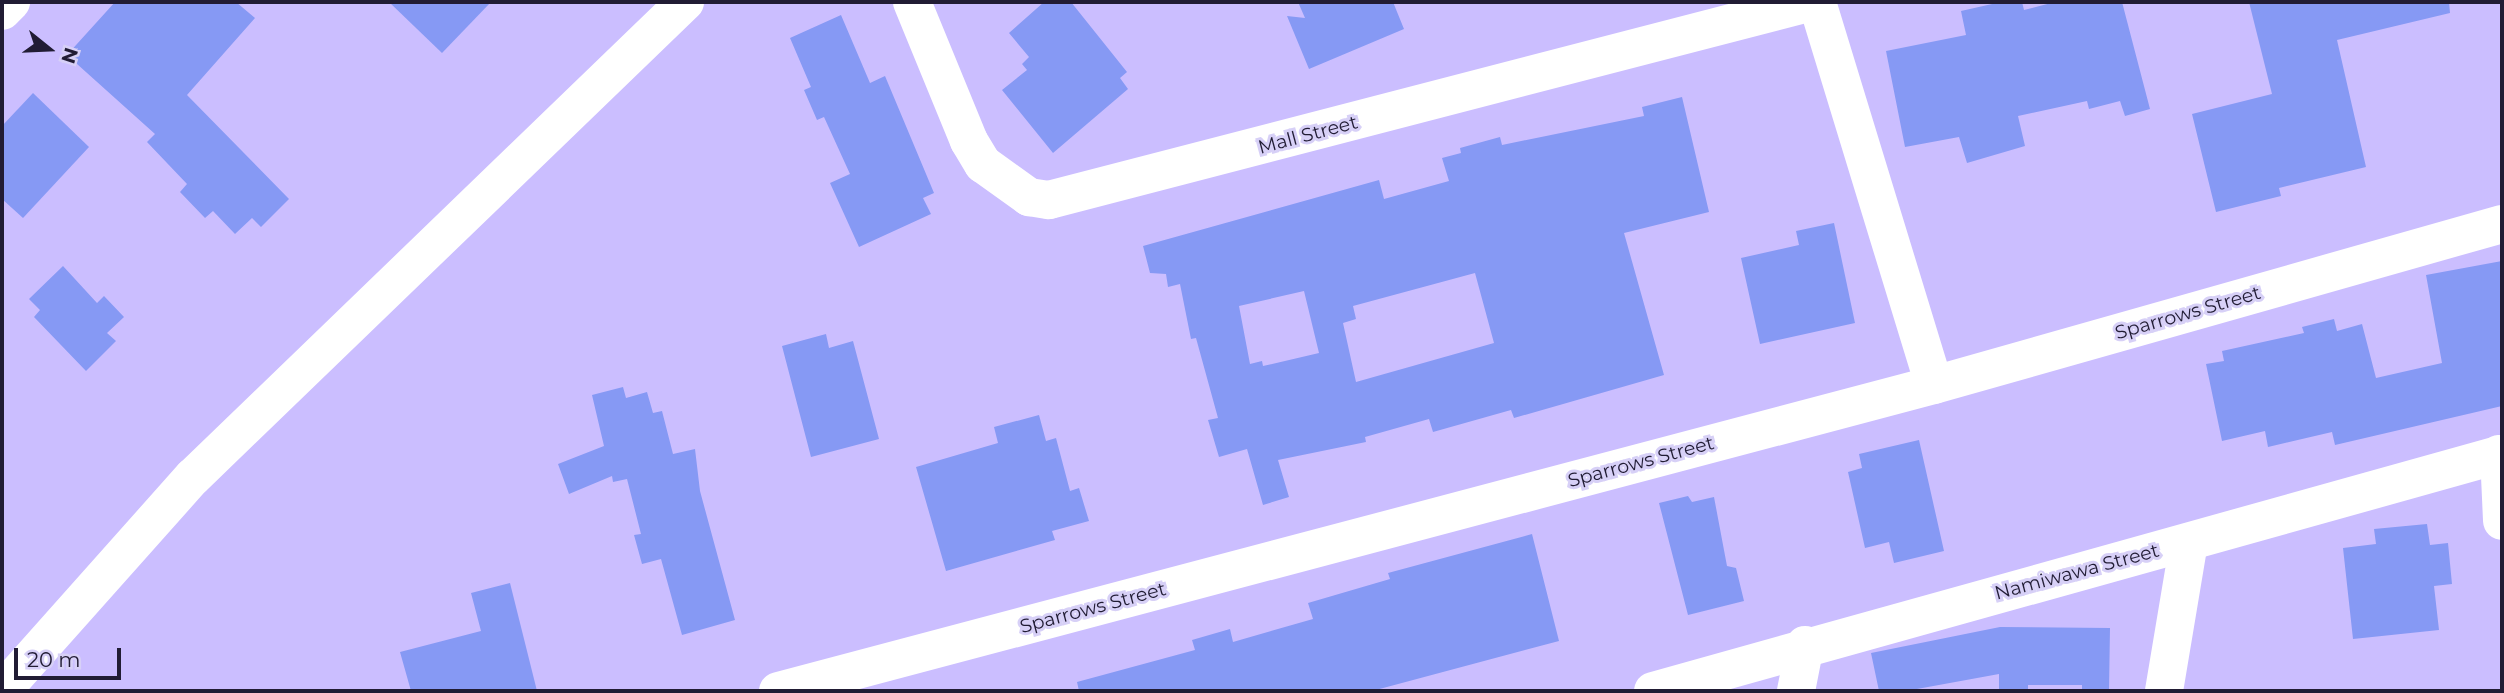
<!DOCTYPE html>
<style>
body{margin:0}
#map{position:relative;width:2504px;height:693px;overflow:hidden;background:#cbbeff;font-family:Montserrat,sans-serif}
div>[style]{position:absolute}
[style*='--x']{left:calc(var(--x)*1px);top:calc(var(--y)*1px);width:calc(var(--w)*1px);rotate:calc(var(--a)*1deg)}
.building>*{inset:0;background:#8699f4}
.minor>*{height:38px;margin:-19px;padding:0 19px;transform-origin:19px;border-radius:19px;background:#fff}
span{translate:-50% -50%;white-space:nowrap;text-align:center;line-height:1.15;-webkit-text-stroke:6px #d7d0f7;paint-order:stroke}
.street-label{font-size:19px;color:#211c34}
.frame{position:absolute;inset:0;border:4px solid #211c34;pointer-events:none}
.north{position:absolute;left:14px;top:14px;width:70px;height:70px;-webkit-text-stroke:5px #d7d0f7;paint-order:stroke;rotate:108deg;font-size:19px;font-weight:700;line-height:28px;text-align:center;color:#211c34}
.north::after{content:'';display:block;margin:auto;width:24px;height:32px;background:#211c34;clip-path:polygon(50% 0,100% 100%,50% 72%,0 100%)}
.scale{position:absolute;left:14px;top:648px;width:107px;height:32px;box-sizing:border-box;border:4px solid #211c34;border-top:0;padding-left:9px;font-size:21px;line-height:24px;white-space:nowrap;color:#211c34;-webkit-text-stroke:5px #d7d0f7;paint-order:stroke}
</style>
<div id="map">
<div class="building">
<i style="clip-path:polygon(115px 2px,236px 2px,255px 18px,187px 95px,289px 199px,261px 227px,252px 218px,235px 234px,213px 211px,205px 218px,180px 192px,187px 184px,147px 142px,155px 134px,67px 55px)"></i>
<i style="clip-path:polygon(389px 2px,491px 2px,442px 53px)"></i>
<i style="clip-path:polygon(1044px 2px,1071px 2px,1127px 72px,1120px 78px,1128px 89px,1053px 153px,1002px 90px,1027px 70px,1022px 64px,1029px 57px,1009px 33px)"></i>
<i style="clip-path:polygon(1298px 2px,1393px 2px,1404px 29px,1309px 69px,1287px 16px,1305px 18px)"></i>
<i style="clip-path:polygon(2001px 2px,2022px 2px,2024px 10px,2055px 2px,2122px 2px,2150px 109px,2125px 116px,2120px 101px,2089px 109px,2087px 101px,2018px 116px,2025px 146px,1967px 163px,1959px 137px,1905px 147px,1886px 51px,1966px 35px,1961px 11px)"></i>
<i style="clip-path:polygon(2249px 2px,2449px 2px,2450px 13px,2337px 40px,2366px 167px,2279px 188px,2281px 196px,2216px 212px,2192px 114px,2272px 94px)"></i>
<i style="clip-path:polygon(841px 15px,870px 83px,885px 76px,934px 193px,923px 198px,931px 214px,859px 247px,830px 183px,850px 174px,824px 117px,817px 120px,804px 90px,811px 87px,790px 38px)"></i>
<i style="clip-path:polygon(33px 93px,89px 147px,23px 218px,2px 199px,2px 126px)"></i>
<i style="clip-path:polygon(evenodd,1682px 97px,1709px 212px,1624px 233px,1664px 375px,1514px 418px,1511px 410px,1433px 432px,1429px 419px,1365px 437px,1366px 442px,1278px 460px,1289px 497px,1263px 505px,1247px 449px,1219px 457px,1208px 420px,1218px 418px,1196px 338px,1191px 339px,1180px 284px,1168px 287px,1166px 274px,1150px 273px,1143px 246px,1379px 180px,1384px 199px,1449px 181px,1442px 158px,1461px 153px,1460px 148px,1500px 137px,1502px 145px,1644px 116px,1642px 107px,1682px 97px,1475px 273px,1494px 343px,1356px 382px,1343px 323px,1356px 319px,1353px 306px,1475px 273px,1682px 97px,1304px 291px,1319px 353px,1263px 366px,1262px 361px,1250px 364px,1239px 306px,1304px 291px)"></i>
<i style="clip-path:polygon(1834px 223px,1855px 323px,1760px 344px,1741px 258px,1799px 245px,1796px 231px)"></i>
<i style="clip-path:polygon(2502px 261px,2502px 406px,2335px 445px,2332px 432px,2268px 447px,2265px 431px,2222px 441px,2206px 364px,2224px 361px,2222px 351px,2304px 333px,2302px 327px,2334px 319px,2337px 331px,2362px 324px,2376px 378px,2442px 363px,2426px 275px)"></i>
<i style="clip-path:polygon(63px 266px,97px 303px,104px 296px,124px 317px,107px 333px,116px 341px,86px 371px,34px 317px,40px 310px,29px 299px)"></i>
<i style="clip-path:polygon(826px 334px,829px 348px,853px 341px,879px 439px,811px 457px,782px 346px)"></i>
<i style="clip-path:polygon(623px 387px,626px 398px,647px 392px,653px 413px,662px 411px,673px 454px,695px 449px,700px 491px,735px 620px,682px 635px,661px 559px,642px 564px,634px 535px,641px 534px,627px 479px,613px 482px,612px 476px,569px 494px,558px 464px,604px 446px,592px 395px)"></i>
<i style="clip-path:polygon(1039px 415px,1046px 441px,1056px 438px,1070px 491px,1079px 488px,1089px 521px,1052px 531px,1055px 540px,946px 571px,916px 467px,998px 443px,994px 427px)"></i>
<i style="clip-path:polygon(1919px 440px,1944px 551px,1894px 563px,1889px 542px,1865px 548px,1848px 472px,1862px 468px,1859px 454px)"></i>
<i style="clip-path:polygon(1688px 496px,1692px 502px,1714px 497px,1727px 566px,1736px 568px,1744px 601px,1688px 615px,1659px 503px)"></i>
<i style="clip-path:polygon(2427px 524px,2430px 545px,2448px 543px,2452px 584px,2434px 586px,2439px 630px,2353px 639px,2343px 548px,2376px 544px,2374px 529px)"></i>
<i style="clip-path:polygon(1532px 534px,1559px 641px,1372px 691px,1079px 691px,1077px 682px,1195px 650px,1192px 640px,1230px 629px,1233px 642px,1313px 619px,1308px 603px,1390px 579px,1388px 573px)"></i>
<i style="clip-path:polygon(510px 583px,537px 691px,411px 691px,400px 652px,481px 631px,471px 593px)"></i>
<i style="clip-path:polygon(2000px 627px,2110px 628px,2109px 691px,2082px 691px,2082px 685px,2028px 685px,2028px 691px,1999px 691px,1999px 674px,1906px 691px,1879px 691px,1871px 653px)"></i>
</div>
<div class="minor">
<i style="--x:912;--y:2;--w:150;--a:67.7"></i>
<i style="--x:969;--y:141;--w:27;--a:59"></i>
<i style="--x:983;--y:164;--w:57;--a:35.7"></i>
<i style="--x:1029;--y:197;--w:20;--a:9"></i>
<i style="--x:1049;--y:200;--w:788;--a:-14.55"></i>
<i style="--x:1817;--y:2;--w:400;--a:73"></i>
<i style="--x:2;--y:11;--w:13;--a:-45"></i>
<i style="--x:2499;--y:454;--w:67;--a:87.4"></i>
<i style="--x:2;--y:691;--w:287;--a:-48.3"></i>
<i style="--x:193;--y:477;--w:684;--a:-43.99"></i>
<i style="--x:778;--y:691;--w:1196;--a:-14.83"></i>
<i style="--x:1934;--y:385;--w:590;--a:-15.83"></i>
<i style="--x:1653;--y:691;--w:881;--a:-15.6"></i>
<i style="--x:1796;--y:691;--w:47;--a:-78.9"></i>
<i style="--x:2164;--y:691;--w:151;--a:-80.5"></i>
</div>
<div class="street-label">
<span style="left:1308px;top:135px;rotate:-15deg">Mall Street</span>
<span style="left:2188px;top:313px;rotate:-16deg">Sparrows Street</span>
<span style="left:1641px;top:462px;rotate:-15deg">Sparrows Street</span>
<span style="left:2077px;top:572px;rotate:-15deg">Namiwawa Street</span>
<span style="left:1093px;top:608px;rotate:-15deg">Sparrows Street</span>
</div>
<div class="frame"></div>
<div class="north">N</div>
<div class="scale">20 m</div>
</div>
